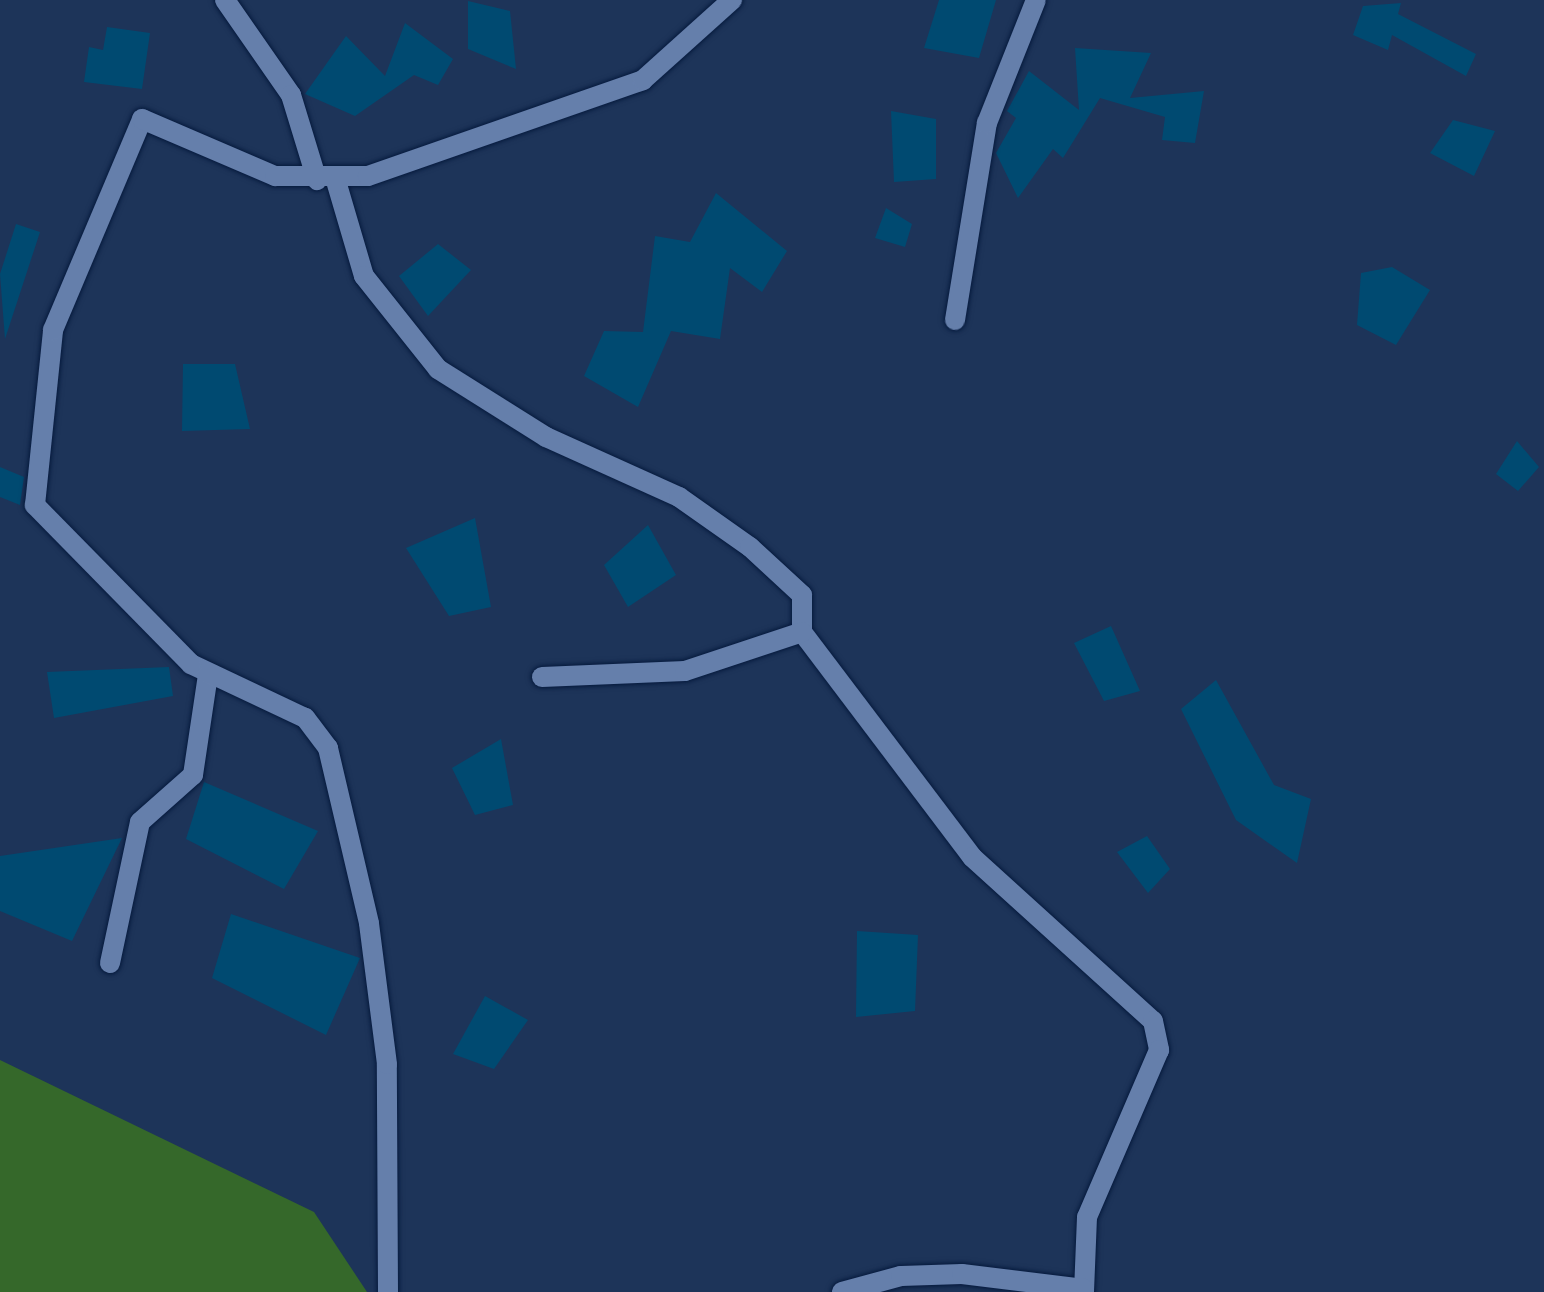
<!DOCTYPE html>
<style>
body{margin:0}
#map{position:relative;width:1544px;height:1292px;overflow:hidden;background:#1d3459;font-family:Montserrat,sans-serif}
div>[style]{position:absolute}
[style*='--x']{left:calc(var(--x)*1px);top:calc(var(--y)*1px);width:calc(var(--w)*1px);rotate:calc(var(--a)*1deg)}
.green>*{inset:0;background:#35682a}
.building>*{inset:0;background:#004a71}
.roads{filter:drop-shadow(0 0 2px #061a3d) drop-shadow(0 0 2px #061a3d)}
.minor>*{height:20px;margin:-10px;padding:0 10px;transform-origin:10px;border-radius:10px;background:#657fab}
span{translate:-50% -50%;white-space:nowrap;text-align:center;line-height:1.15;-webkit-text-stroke:10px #1d3459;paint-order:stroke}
</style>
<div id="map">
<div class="green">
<i style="clip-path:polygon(0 1060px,314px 1212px,367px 1292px,0 1292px)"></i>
</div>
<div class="building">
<i style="clip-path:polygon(939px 0,996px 0,979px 58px,924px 48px)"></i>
<i style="clip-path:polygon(468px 1px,510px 11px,516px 69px,468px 49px)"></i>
<i style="clip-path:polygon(1401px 3px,1398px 14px,1476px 54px,1466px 76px,1392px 35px,1388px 50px,1353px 35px,1363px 6px)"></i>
<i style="clip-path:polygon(405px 23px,453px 59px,438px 85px,414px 75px,355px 116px,305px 94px,346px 36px,385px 76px)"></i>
<i style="clip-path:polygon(107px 27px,150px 33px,142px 89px,84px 82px,89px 47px,103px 50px)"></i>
<i style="clip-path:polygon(1075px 48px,1151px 53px,1130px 98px,1204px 91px,1195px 143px,1162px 140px,1165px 117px,1100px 98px,1063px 158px,1053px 149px,1018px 198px,996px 153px,1016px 118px,1007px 111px,1029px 71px,1079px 110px)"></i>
<i style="clip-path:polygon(891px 111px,936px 119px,936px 179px,894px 182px)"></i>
<i style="clip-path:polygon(1453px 120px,1495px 131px,1474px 176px,1430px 153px)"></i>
<i style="clip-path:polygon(716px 193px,787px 251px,762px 292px,730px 268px,720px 339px,671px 331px,638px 407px,584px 376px,604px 331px,643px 332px,655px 236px,690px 242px)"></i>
<i style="clip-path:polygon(886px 208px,912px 224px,905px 247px,875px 238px)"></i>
<i style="clip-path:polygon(16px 224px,40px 232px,5px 339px,0 274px)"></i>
<i style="clip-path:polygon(438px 244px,471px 270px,428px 316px,399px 276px)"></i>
<i style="clip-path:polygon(1392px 267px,1430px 290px,1396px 345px,1357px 325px,1361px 273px)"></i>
<i style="clip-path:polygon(183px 364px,235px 364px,250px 429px,182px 431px)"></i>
<i style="clip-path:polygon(1517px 441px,1539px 467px,1518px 491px,1496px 474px)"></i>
<i style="clip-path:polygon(0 467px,24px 477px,20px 505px,0 497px)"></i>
<i style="clip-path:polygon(475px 518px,491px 607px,449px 616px,406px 548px)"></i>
<i style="clip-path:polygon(648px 525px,676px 575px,628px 607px,604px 565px)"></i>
<i style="clip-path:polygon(1111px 626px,1140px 691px,1104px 701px,1074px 643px)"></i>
<i style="clip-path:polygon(169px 667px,173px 696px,54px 718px,47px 672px)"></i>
<i style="clip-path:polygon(1216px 680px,1274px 785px,1311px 799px,1297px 863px,1236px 820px,1181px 709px)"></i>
<i style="clip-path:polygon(501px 739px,513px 805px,475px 815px,452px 768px)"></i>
<i style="clip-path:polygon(204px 782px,318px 831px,284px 889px,186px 839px)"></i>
<i style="clip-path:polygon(1147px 836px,1170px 869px,1148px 893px,1117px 852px)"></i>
<i style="clip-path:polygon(122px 838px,72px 941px,0 911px,0 856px)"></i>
<i style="clip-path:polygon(231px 914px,360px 958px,326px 1035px,212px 978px)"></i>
<i style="clip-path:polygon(857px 931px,918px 935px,915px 1011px,856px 1017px)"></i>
<i style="clip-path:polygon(485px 996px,528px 1020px,494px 1069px,453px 1054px)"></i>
</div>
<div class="roads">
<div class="minor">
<i style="--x:225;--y:0;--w:116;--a:55.2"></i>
<i style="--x:291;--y:95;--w:89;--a:73"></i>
<i style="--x:336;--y:181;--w:99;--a:73.6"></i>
<i style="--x:364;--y:276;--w:119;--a:51.5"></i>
<i style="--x:438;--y:369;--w:128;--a:32.2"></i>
<i style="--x:546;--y:437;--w:146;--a:24.3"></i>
<i style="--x:679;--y:497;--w:87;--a:35.2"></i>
<i style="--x:750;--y:547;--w:71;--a:42.7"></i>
<i style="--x:802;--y:595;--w:37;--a:90"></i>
<i style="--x:802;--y:632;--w:282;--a:52.9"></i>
<i style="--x:972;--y:857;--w:244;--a:42.2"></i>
<i style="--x:1153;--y:1021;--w:30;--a:78"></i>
<i style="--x:1159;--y:1050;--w:182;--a:113.3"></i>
<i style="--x:1087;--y:1217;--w:75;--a:92.3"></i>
<i style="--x:955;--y:320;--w:200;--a:-80.8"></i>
<i style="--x:987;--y:123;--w:132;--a:-68.3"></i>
<i style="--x:542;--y:677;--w:143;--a:-2.4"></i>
<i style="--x:685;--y:671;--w:123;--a:-18.4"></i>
<i style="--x:110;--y:963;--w:144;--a:-78"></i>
<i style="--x:140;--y:822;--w:71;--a:-41.6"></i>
<i style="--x:193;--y:775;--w:101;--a:-81.5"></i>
<i style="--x:388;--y:1292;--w:228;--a:-90.3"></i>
<i style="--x:387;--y:1064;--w:142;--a:-97.3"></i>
<i style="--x:369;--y:923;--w:180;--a:-103.2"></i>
<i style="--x:328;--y:748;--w:38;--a:-127"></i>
<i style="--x:305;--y:718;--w:126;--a:-154.7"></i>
<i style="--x:191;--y:664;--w:223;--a:-134.5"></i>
<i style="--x:35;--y:505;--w:176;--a:-84.1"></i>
<i style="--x:53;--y:330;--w:229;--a:-67.1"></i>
<i style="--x:142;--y:119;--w:145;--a:23.2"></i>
<i style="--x:275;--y:176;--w:93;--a:0"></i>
<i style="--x:368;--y:176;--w:291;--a:-19.2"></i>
<i style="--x:643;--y:80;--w:120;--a:-42"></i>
<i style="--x:842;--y:1292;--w:61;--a:-15.2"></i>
<i style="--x:901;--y:1276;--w:61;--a:-1.9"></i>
<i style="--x:962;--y:1274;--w:123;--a:7"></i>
</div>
</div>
</div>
